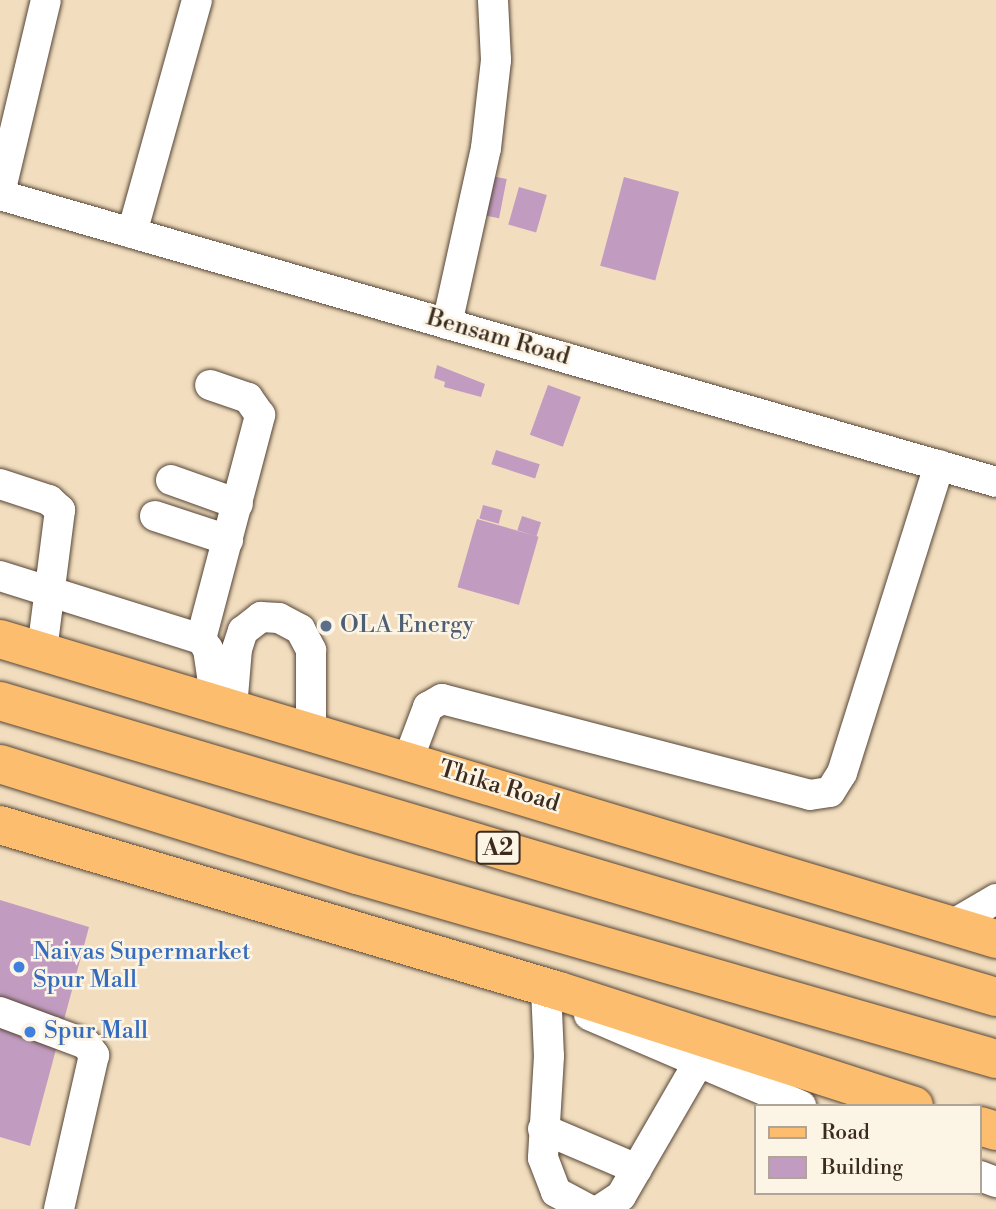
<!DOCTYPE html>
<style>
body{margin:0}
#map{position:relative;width:996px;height:1209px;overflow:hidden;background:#f2debf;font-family:"Libre Bodoni",serif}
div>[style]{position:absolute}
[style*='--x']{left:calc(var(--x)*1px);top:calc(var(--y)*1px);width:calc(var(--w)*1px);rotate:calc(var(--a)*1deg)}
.building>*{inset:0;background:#c19cc0;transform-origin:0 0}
.roads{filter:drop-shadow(0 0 2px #564536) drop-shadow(0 0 2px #564536)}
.minor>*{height:30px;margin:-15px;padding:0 15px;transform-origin:15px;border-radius:15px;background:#fff}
.major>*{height:38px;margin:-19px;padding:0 19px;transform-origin:19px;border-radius:19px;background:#fcbd6e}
.highway>*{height:38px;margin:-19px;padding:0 19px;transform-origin:19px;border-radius:19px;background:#fcbd6e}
.dots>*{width:19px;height:19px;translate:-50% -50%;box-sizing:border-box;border:4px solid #fcf5e5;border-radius:50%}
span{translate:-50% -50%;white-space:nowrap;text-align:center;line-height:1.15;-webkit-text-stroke:5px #fcf5e5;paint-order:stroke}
.shield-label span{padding:2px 5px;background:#fcf5e5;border:2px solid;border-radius:5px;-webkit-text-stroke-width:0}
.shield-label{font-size:23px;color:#3b2a1e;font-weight:700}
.street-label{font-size:24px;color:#3b2a1e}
.service-label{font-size:24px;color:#4e5e75}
.left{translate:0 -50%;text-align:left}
.shop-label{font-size:24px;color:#366cbe}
.legend{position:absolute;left:754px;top:1104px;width:228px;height:91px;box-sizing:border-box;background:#fcf5e5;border:2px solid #afa495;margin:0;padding:9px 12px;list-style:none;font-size:21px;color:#3b2a1e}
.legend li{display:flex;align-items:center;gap:14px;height:35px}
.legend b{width:35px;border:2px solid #afa495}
</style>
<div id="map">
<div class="building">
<i style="left:491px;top:176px;width:16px;height:40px;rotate:11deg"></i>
<i style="left:624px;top:177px;width:57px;height:92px;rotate:15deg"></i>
<i style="left:519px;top:187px;width:29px;height:39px;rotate:16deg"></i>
<i style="clip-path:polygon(437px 365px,485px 384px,481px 397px,444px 387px,445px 382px,434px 378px)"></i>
<i style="left:548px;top:385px;width:35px;height:53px;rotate:20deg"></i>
<i style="left:496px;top:450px;width:46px;height:15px;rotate:18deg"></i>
<i style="left:483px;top:505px;width:20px;height:14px;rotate:15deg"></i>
<i style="left:522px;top:516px;width:20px;height:15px;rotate:18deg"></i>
<i style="left:477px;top:519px;width:64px;height:71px;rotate:16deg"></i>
<i style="clip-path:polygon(0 900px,89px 927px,30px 1146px,0 1137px)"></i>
</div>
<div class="roads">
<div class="minor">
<i style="--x:0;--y:193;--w:198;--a:-76.6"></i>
<i style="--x:0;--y:195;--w:1037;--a:16.07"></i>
<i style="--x:132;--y:233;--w:242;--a:-74.4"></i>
<i style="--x:447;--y:324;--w:180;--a:-77.5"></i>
<i style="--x:486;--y:148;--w:89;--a:-83.5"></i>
<i style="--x:496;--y:60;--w:60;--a:-92.9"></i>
<i style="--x:171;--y:480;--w:71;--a:19.7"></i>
<i style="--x:0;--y:484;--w:52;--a:18.1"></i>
<i style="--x:49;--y:500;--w:15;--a:42"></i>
<i style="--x:60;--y:510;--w:142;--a:97.3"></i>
<i style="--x:155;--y:516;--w:77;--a:18.2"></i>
<i style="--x:0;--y:576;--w:211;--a:17.4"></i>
<i style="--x:201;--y:639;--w:12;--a:55"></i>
<i style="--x:208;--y:649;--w:55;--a:81.6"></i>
<i style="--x:201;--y:639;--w:232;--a:-75.2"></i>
<i style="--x:260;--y:415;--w:21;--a:-125"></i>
<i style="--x:248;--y:398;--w:40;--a:-161.1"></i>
<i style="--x:232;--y:708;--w:59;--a:-85.2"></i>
<i style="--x:237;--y:649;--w:19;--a:-72"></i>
<i style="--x:243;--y:631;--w:23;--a:-38"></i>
<i style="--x:261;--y:617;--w:18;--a:3"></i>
<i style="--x:279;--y:618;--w:24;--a:28"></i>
<i style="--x:300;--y:629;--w:24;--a:62"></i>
<i style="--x:311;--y:650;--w:82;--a:90"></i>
<i style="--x:408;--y:760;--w:57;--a:-69.3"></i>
<i style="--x:428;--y:707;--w:16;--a:-30"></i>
<i style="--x:442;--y:699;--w:380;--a:14.6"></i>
<i style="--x:810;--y:795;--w:20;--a:-9"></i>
<i style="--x:830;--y:792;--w:22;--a:-58"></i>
<i style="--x:842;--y:773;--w:323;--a:-72.5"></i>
<i style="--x:952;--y:925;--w:51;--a:-30.6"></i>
<i style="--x:546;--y:988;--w:68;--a:87.5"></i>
<i style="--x:549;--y:1056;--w:102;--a:93.4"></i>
<i style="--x:543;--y:1158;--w:36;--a:69"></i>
<i style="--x:556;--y:1192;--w:36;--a:28"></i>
<i style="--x:0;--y:1012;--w:92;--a:20.4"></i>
<i style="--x:86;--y:1044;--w:14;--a:54"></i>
<i style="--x:94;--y:1055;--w:158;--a:102.8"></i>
<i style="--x:589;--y:1015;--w:231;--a:23.2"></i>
<i style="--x:543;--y:1129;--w:102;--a:23.1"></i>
<i style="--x:980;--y:1176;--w:17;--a:21"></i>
<i style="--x:601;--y:1209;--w:24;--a:-33"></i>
<i style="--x:621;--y:1196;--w:151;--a:-59.9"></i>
</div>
<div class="major">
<i style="--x:0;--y:639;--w:1040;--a:16.76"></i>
<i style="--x:0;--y:825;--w:583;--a:16.54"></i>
<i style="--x:559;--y:991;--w:373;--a:17.9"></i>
<i style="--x:980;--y:1126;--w:17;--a:17"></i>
</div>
<div class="highway">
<i style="--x:0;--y:701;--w:1039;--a:16.55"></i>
<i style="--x:0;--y:764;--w:374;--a:17.3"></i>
<i style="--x:357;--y:875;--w:665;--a:16.06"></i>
</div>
</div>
<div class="dots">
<i style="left:326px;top:626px;background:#5c6f8a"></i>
<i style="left:19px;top:967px;background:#3f7fe0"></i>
<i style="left:30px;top:1032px;background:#3f7fe0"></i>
</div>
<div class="shield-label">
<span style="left:498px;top:848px">A2</span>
</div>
<div class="street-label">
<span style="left:498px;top:338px;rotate:16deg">Bensam Road</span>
<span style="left:499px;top:787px;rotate:17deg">Thika Road</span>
</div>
<div class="service-label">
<span class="left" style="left:340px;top:626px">OLA Energy</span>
</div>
<div class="shop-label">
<span class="left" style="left:33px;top:967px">Naivas Supermarket<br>Spur Mall</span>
<span class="left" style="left:44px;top:1032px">Spur Mall</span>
</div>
<ul class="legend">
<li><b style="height:9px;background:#fcbd6e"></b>Road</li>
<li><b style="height:19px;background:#c19cc0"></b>Building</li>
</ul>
</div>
